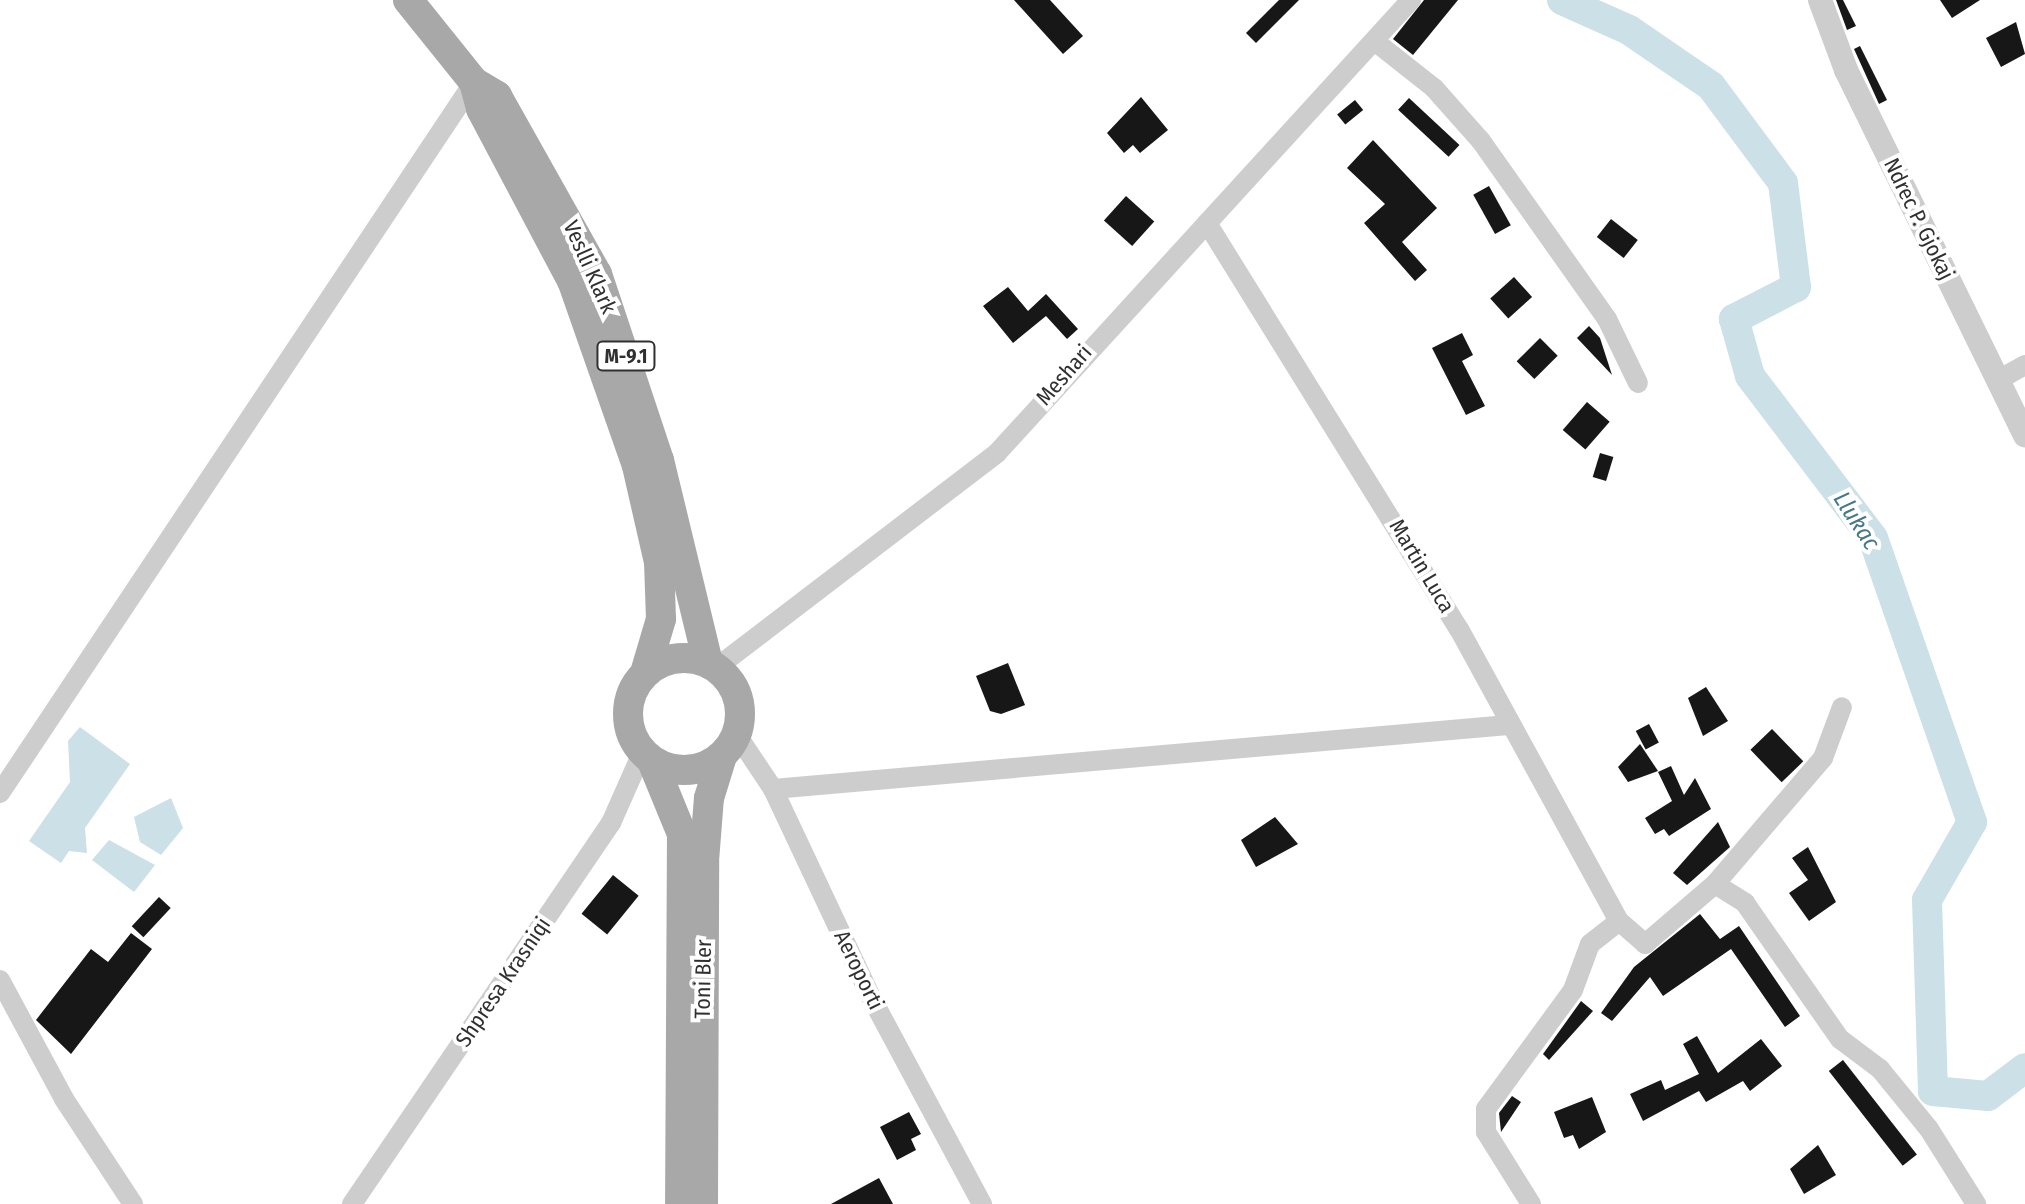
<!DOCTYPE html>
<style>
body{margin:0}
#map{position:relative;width:2025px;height:1204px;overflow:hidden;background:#fff;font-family:"Fira Sans Condensed",sans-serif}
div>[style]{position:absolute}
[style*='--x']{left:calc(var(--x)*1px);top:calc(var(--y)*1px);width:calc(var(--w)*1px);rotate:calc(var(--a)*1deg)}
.water>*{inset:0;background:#cce0e7}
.river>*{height:30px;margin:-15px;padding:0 15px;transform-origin:15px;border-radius:15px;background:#cce0e7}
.building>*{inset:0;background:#171717;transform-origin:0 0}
.minor>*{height:20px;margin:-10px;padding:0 10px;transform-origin:10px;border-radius:10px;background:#cdcdcd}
.tertiary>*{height:24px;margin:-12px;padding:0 12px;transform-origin:12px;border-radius:12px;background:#cdcdcd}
.primary>*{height:30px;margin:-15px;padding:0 15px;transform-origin:15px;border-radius:15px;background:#a8a8a8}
.primary>.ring{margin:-15px;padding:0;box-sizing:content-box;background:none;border:30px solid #a8a8a8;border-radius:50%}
span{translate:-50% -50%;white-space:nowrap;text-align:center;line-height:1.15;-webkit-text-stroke:8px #fff;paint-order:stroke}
.shield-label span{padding:2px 6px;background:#fff;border:2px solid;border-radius:6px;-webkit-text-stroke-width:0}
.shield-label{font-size:20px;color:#303030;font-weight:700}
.street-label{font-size:22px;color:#303030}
.water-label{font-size:24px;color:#477889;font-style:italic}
</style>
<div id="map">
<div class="water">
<i style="clip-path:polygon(80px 727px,130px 764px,85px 828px,87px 853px,69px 851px,61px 863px,29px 841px,70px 782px,68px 741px)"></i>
<i style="clip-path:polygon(171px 798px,183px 828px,161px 855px,140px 842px,134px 817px)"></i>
<i style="clip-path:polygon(109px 840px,155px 865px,134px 892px,92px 860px)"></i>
</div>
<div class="river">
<i style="--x:1562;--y:0;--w:73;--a:24.1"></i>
<i style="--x:1629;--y:30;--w:99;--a:34.3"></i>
<i style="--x:1711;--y:86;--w:121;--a:53.4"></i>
<i style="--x:1783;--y:183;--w:105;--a:82.9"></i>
<i style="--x:1796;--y:287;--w:70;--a:152.7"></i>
<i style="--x:1734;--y:319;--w:59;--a:74.3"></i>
<i style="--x:1750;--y:376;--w:203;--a:52.8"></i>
<i style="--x:1873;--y:538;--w:301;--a:70.8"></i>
<i style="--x:1972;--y:822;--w:90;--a:120"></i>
<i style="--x:1927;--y:900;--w:191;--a:88.2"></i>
<i style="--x:1933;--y:1091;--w:55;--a:5.2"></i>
<i style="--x:1988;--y:1096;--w:46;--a:-37.1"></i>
</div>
<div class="building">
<i style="clip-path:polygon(1014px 0,1050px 0,1083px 36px,1063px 54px)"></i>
<i style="clip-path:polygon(1279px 0,1299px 0,1256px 43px,1246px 33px)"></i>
<i style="clip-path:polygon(1424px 0,1458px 0,1413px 55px,1393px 39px)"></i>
<i style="clip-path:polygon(1836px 0,1843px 0,1856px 26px,1847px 30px)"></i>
<i style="clip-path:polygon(1940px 0,1980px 0,1952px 18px)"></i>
<i style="clip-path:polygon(2016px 22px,2025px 54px,2001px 67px,1986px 38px)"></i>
<i style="clip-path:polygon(1860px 46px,1887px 100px,1879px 104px,1854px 49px)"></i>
<i style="clip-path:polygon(1141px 97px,1168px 130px,1140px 153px,1133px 145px,1124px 153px,1107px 133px)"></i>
<i style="left:1409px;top:98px;width:69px;height:16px;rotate:43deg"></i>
<i style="left:1355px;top:100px;width:13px;height:23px;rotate:51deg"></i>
<i style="clip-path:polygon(1373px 140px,1437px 208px,1402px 242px,1427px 270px,1415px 281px,1364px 223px,1385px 204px,1347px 168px)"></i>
<i style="left:1489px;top:186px;width:45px;height:18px;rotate:61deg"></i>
<i style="left:1126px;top:196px;width:38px;height:33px;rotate:42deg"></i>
<i style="left:1611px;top:219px;width:34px;height:23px;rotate:38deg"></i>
<i style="left:1514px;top:277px;width:27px;height:32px;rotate:48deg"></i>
<i style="clip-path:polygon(1008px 287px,1028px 311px,1046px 294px,1078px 329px,1067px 339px,1046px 316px,1013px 343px,983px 306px)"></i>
<i style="clip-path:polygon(1589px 326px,1600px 338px,1612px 375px,1577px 338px)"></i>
<i style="clip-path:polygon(1462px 333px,1473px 355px,1462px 361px,1485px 406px,1466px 415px,1432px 348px)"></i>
<i style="left:1540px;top:338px;width:25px;height:33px;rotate:45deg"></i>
<i style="left:1587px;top:402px;width:30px;height:37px;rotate:41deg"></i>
<i style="left:1600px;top:453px;width:14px;height:25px;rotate:17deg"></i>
<i style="clip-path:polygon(1008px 663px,1025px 705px,1001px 714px,990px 711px,976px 676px)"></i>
<i style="clip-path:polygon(1706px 687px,1728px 721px,1703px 736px,1688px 698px)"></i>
<i style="left:1649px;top:724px;width:21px;height:15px;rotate:62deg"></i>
<i style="left:1772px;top:729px;width:45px;height:30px;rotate:46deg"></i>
<i style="clip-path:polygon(1640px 744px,1658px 771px,1628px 782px,1618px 767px)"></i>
<i style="clip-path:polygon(1671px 766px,1684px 795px,1695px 778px,1711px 809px,1669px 836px,1664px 829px,1655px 834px,1645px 818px,1672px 801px,1658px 772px)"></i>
<i style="clip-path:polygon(1275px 817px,1298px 844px,1256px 867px,1241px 840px)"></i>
<i style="clip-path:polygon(1718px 822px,1730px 847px,1687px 885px,1673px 873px)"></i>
<i style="clip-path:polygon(1808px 847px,1836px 902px,1809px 921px,1789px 893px,1808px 880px,1792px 858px)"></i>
<i style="left:613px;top:875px;width:33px;height:50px;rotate:39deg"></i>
<i style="left:159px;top:897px;width:16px;height:40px;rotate:43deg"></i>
<i style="clip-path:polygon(1700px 914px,1720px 939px,1739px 926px,1800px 1016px,1785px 1027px,1731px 949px,1663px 996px,1650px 977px,1612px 1021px,1601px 1013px,1634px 967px)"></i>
<i style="clip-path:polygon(131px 933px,152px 949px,71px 1054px,36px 1020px,91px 949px,108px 962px)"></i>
<i style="clip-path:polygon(1581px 1001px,1593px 1011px,1549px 1060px,1543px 1054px)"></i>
<i style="clip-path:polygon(1697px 1036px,1718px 1073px,1761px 1039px,1782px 1066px,1750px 1091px,1743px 1081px,1706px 1102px,1699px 1091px,1643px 1121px,1630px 1094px,1661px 1080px,1665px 1090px,1699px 1074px,1683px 1044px)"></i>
<i style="left:1843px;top:1060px;width:120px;height:18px;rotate:52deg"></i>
<i style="clip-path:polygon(1512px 1096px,1521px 1102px,1501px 1132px,1499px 1113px)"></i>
<i style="clip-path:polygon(1592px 1097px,1606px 1132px,1579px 1149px,1573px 1135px,1564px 1138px,1554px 1112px)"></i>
<i style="clip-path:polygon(909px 1112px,921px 1134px,911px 1139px,916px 1150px,897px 1160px,880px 1127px)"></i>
<i style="clip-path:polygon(1818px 1145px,1836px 1175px,1804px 1194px,1790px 1169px)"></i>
<i style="clip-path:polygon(879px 1178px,893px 1204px,831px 1204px)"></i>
</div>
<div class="minor">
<i style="--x:1377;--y:43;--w:73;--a:38.3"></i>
<i style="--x:1434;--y:88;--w:71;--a:48.4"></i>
<i style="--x:1481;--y:141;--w:218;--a:54.7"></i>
<i style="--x:1607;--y:319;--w:71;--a:64.2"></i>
<i style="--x:1207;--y:223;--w:478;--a:58.2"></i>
<i style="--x:1459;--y:629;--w:333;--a:61.3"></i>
<i style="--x:1998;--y:380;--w:31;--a:-29"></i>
<i style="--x:716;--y:668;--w:354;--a:-37.4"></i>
<i style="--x:997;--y:453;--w:614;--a:-47.58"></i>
<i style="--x:737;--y:735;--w:65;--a:56.3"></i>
<i style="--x:773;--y:789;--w:230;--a:64.8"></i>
<i style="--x:871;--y:997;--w:235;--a:61.8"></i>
<i style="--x:773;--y:789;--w:738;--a:-4.98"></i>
<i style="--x:0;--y:793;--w:855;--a:-56.31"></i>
<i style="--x:1715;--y:884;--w:166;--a:-49.4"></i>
<i style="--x:1823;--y:758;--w:54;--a:-69.6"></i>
<i style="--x:1619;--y:921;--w:35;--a:41"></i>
<i style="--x:1645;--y:944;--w:92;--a:-40.6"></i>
<i style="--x:1715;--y:884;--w:36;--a:32"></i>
<i style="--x:1745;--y:903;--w:166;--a:55.1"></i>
<i style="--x:1840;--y:1039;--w:50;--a:36.9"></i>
<i style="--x:1880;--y:1069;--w:77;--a:50.8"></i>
<i style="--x:1929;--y:1129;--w:89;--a:57.9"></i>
<i style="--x:0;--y:980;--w:135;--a:61.7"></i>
<i style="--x:64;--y:1099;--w:126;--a:56.7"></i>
<i style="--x:352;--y:1204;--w:461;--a:-55.8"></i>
<i style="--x:611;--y:823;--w:77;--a:-66.1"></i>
<i style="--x:1531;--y:1204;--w:85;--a:-122"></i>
<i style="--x:1486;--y:1132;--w:23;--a:-90"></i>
<i style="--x:1486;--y:1109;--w:147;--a:-53.8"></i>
<i style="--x:1573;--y:990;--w:49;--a:-69.7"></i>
<i style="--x:1590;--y:944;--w:37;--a:-38"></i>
</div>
<div class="tertiary">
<i style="--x:1820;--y:0;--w:75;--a:69.6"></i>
<i style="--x:1846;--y:70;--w:407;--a:63.9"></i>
</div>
<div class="primary">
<i style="--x:408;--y:0;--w:105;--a:51.2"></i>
<i style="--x:474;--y:82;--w:27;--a:31"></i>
<i style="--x:497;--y:96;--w:204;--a:60.7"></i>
<i style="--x:597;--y:274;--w:196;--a:71.6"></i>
<i style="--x:659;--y:460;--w:208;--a:76.4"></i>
<i style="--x:474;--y:82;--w:28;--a:75"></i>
<i style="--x:481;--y:109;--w:197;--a:62.1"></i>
<i style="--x:573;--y:283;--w:194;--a:70.7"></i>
<i style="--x:637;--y:466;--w:98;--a:77.1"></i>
<i style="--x:659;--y:562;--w:57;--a:88"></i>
<i style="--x:661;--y:619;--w:56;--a:106.5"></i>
<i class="ring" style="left:628px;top:658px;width:82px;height:82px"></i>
<i style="--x:652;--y:761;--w:79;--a:67.7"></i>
<i style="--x:682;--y:834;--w:370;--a:90.3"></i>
<i style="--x:703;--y:1204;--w:343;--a:-89.8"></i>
<i style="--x:704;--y:861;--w:63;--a:-85.5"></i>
<i style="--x:709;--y:798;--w:44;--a:-72.8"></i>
</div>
<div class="shield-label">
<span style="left:626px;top:356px">M-9.1</span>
</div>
<div class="street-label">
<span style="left:1919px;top:219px;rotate:64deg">Ndrec P. Gjokaj</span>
<span style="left:590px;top:267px;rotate:66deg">Veslli Klark</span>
<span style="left:1064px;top:375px;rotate:-49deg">Meshari</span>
<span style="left:1422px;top:566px;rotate:59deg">Martin Luca</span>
<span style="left:859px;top:970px;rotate:64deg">Aeroporti</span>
<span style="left:703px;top:979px;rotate:-89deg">Toni Bler</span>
<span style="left:503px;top:982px;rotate:-56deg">Shpresa Krasniqi</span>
</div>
<div class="water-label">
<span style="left:1856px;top:521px;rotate:57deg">Llukac</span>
</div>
</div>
